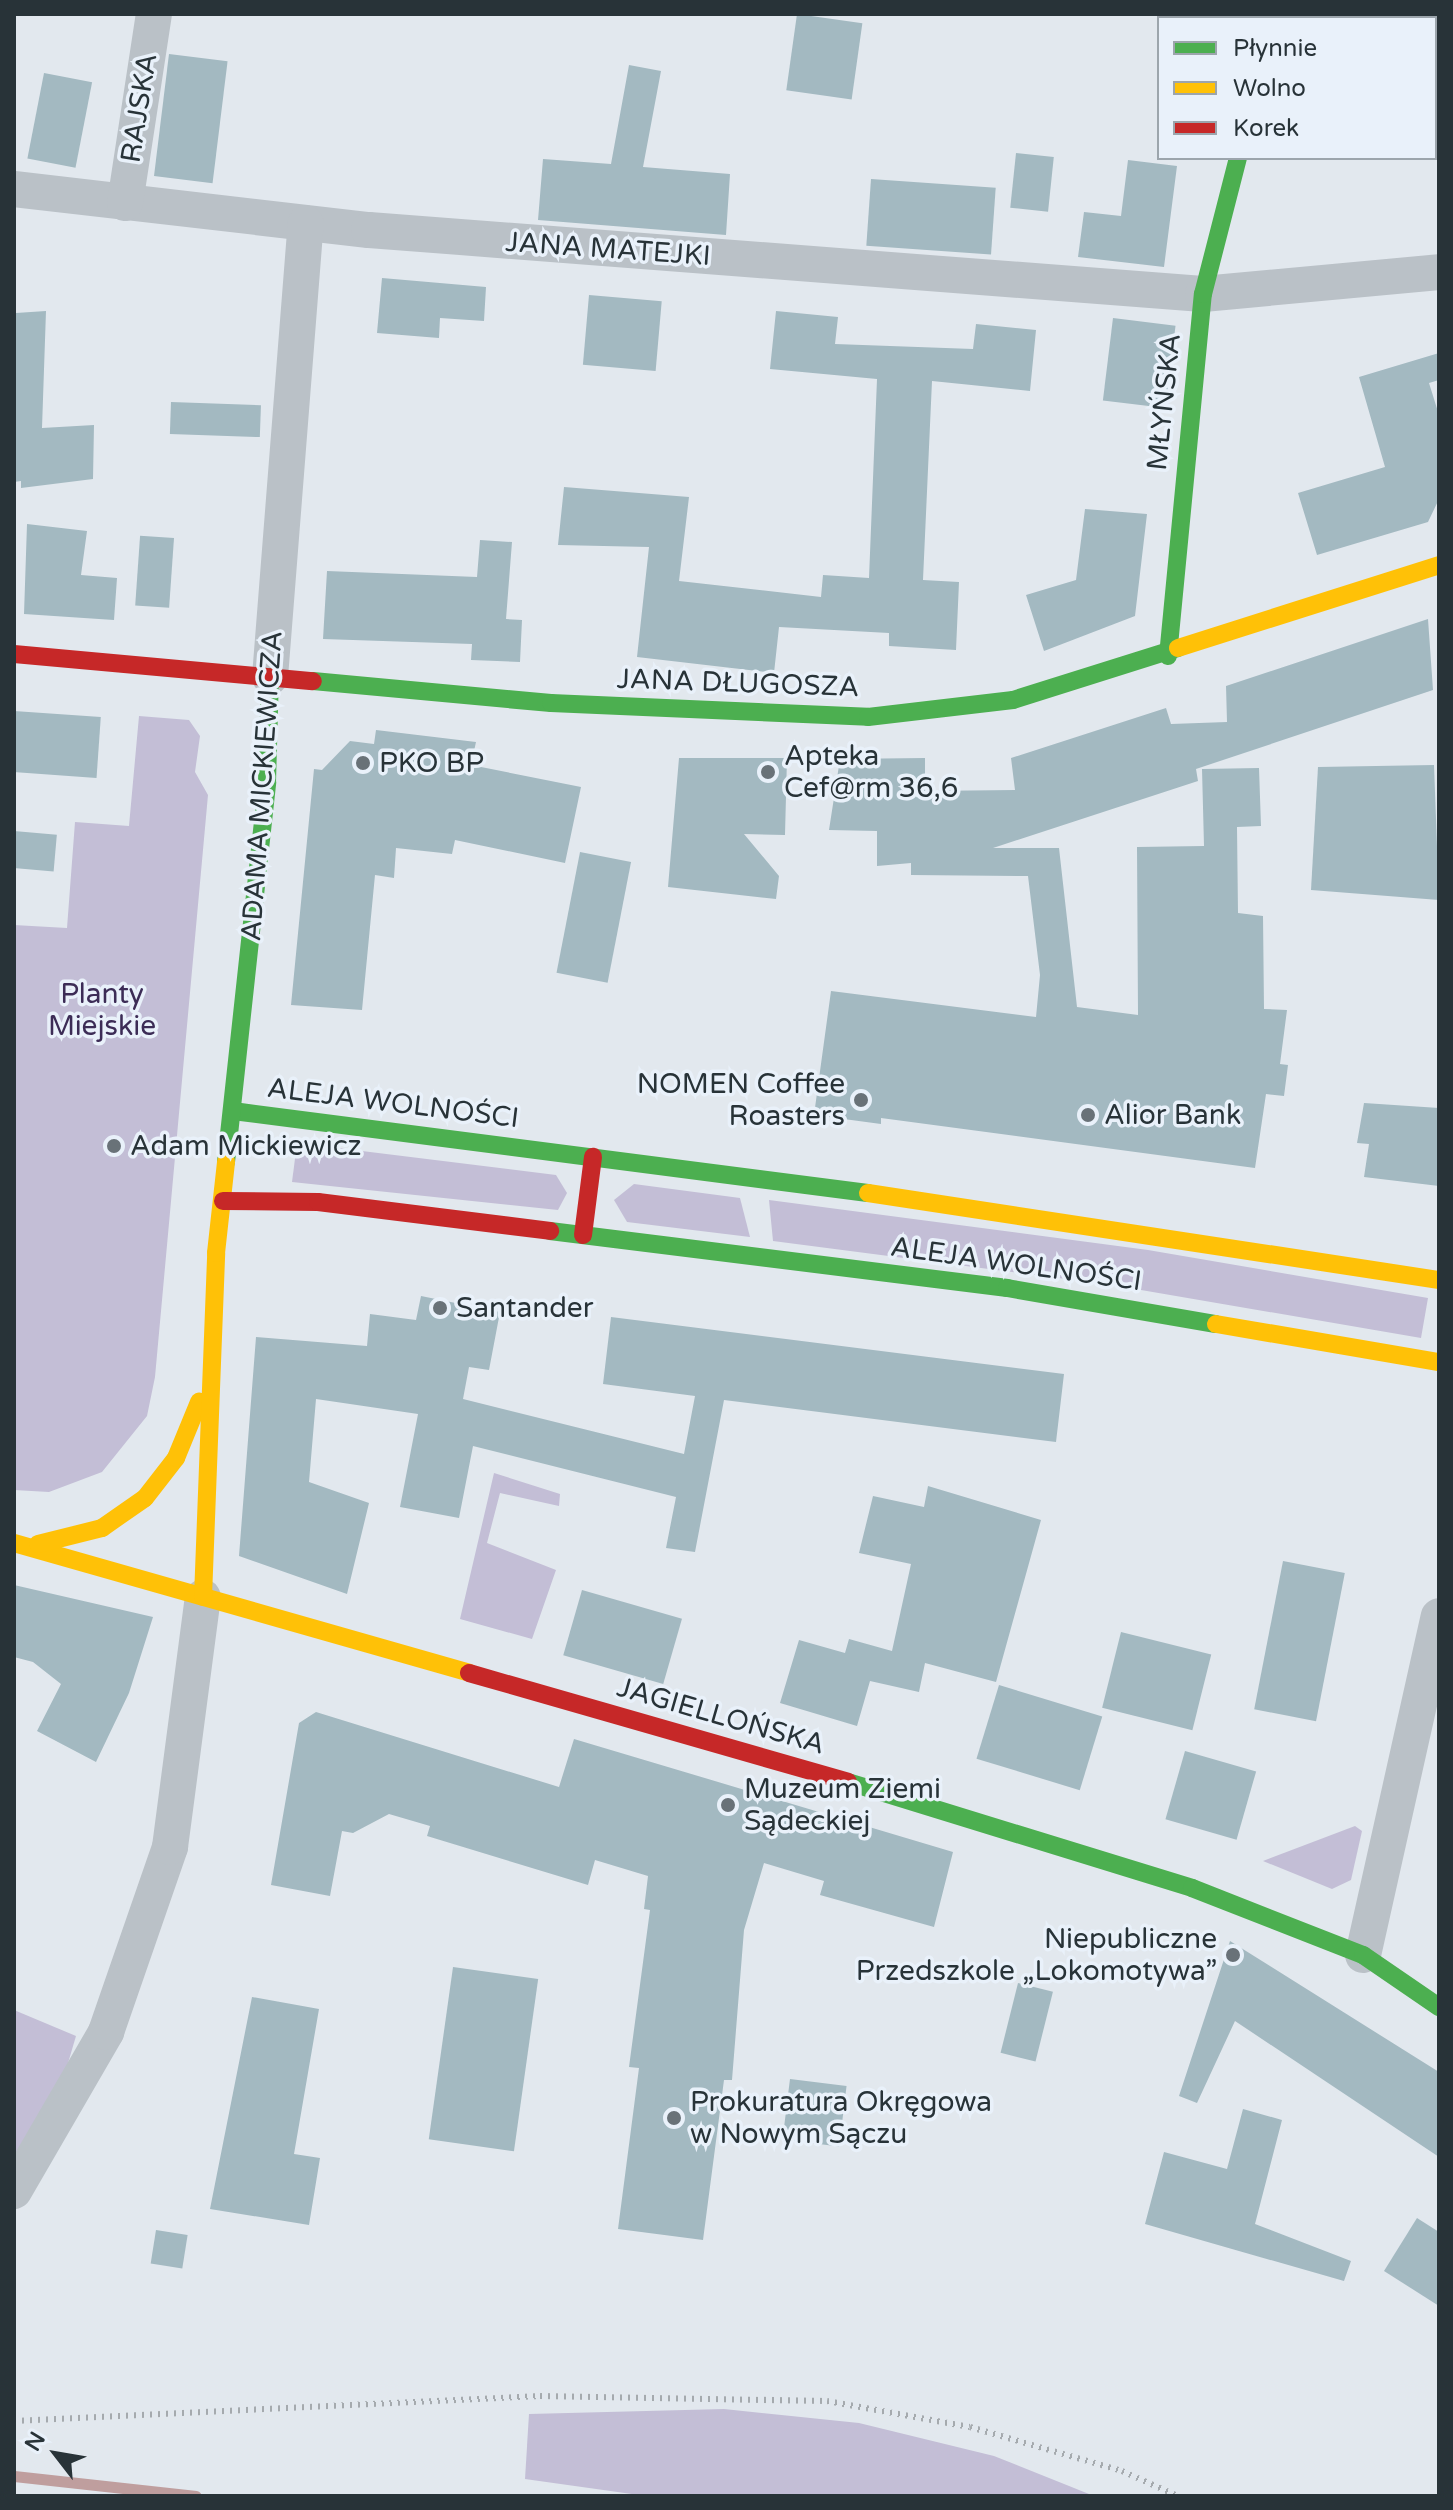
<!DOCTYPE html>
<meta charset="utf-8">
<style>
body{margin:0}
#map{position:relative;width:1453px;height:2510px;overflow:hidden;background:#e2e8ee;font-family:"Varela Round",sans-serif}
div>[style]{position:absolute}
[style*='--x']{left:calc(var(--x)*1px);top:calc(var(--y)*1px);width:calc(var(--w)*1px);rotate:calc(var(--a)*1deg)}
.green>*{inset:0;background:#c3bed6}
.stream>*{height:11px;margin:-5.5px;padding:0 5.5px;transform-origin:5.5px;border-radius:5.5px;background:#bf9e9e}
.building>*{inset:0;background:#a3b9c1;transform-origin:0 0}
.street>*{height:36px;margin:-18px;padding:0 18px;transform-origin:18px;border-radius:18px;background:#bac1c7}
.fast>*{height:18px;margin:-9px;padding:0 9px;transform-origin:9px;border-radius:9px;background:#4caf50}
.slow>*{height:18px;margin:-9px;padding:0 9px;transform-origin:9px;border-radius:9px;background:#ffc107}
.jam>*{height:18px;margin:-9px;padding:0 9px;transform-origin:9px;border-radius:9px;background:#c62828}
.rail>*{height:6px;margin-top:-3px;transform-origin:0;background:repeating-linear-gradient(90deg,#a5aaae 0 2px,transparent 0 8px)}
.dots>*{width:22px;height:22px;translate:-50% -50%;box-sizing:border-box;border:4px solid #e9f1fa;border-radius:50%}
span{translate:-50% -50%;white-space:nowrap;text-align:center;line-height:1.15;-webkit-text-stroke:7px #e9f1fa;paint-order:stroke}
.street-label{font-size:28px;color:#283338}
.poi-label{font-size:28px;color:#283338}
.left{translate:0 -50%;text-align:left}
.right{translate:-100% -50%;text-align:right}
.park-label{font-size:28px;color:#3c2c56}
.frame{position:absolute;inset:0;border:16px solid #283338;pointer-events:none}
.legend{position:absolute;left:1157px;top:16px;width:280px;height:144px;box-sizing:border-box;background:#e9f1fa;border:2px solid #9ca5ac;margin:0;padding:10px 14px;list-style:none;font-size:24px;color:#283338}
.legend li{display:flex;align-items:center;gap:16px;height:40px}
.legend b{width:40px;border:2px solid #9ca5ac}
.north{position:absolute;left:16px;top:2414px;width:80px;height:80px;-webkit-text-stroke:6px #e9f1fa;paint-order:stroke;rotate:301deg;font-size:22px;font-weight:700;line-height:32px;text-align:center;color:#283338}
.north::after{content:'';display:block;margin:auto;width:28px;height:36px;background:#283338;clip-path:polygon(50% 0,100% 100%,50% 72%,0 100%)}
</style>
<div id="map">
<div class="green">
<i style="clip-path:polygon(139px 716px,189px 720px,200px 736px,195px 772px,208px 795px,155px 1377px,147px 1416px,102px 1472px,49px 1492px,14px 1490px,14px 925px,67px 928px,75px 822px,129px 826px)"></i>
<i style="clip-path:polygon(297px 1143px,556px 1175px,567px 1193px,558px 1210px,292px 1182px)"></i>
<i style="clip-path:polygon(634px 1184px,740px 1198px,750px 1237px,627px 1222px,614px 1200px)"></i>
<i style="clip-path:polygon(769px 1200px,1148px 1250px,1428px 1298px,1421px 1338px,1112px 1285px,773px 1241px)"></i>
<i style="clip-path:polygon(494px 1473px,560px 1494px,559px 1506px,500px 1493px,487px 1543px,556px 1570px,532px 1639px,460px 1619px)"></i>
<i style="clip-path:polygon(1355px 1826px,1362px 1831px,1351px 1880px,1332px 1889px,1263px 1861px)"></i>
<i style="clip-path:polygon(14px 2010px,76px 2036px,63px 2080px,14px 2164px)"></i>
<i style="clip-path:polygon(724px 2409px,859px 2423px,994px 2456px,1094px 2496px,646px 2496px,525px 2479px,529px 2414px)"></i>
</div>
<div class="stream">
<i style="--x:14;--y:2476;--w:183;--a:6.3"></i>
</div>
<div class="building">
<i style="left:797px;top:14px;width:66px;height:77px;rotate:8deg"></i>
<i style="left:169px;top:54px;width:59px;height:123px;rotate:7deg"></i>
<i style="clip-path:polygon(629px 65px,661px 71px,643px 167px,730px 174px,726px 235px,538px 220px,543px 159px,611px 164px)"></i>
<i style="left:44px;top:73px;width:49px;height:87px;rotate:11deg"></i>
<i style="left:1016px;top:153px;width:38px;height:55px;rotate:6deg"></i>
<i style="clip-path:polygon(1128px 160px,1177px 166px,1164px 267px,1078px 257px,1084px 212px,1121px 216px)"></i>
<i style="left:871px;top:179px;width:125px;height:67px;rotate:4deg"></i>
<i style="clip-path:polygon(382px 278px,486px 287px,484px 321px,440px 318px,439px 338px,377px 333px)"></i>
<i style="left:589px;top:295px;width:73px;height:70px;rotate:5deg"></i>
<i style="clip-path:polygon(46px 311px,42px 428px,94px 425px,93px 479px,21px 488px,21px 481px,14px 482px,16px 313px)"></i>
<i style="clip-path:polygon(776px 311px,838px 317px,835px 344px,973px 349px,976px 324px,1036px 330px,1030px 391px,932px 381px,923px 580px,959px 582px,956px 650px,889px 646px,889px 633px,779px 627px,774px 673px,637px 657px,649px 547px,558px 545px,564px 487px,689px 497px,679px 581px,821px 597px,823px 575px,869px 578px,877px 379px,770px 369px)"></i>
<i style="left:1113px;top:318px;width:63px;height:83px;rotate:7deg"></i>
<i style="clip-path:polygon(1439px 353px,1439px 380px,1429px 383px,1439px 415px,1439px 499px,1428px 522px,1317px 555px,1298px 493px,1385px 467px,1359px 377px)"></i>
<i style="left:171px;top:402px;width:90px;height:32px;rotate:2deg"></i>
<i style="clip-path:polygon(1085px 509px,1147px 514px,1135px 616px,1044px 651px,1026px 595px,1076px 580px)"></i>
<i style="clip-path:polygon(27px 524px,87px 531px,81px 575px,117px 578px,114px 620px,24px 614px)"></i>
<i style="left:174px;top:538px;width:70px;height:34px;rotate:94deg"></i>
<i style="clip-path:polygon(480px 540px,512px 542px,506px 619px,522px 620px,520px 662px,471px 660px,472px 644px,323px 639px,327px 571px,477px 577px)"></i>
<i style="clip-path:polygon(1428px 619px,1433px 690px,1196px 769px,1198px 781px,993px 848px,1059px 848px,1077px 1007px,1138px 1015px,1137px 847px,1204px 846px,1202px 769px,1259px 768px,1261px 826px,1237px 827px,1238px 913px,1263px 916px,1264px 1009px,1287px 1010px,1280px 1064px,1288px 1065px,1284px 1096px,1266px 1094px,1255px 1168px,881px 1118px,881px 1124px,814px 1115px,831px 991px,1036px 1017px,1040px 975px,1028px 876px,911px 875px,911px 863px,877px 866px,877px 831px,829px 830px,840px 759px,925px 758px,925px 791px,1015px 790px,1011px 758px,1166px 708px,1171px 724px,1227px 722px,1226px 686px)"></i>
<i style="left:14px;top:711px;width:87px;height:61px;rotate:4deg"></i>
<i style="clip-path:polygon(376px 730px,476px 742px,471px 765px,581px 787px,565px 863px,455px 840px,452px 854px,396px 848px,394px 878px,375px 875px,362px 1010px,291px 1005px,314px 769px,322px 770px,350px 741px,374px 744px)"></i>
<i style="clip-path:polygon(679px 758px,787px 758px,785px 835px,744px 834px,779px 876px,776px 899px,668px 887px)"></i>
<i style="clip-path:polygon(1434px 765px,1439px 900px,1311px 890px,1318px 767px)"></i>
<i style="left:14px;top:831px;width:43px;height:37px;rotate:5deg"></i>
<i style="left:580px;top:852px;width:52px;height:123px;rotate:11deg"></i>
<i style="clip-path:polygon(1364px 1103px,1439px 1108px,1439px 1186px,1364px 1177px,1369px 1144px,1357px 1143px)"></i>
<i style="clip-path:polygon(421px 1296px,500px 1312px,489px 1370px,469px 1367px,463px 1399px,684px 1454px,695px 1396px,603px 1384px,611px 1317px,1064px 1374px,1056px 1442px,724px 1400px,695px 1552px,666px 1548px,676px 1497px,473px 1446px,459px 1518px,400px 1507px,418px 1414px,316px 1399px,309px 1482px,369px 1503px,347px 1594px,239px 1556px,256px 1337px,367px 1346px,370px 1314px,416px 1320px)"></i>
<i style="clip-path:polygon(928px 1486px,1041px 1520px,996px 1682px,925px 1663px,919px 1692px,870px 1681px,857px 1726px,780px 1703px,799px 1640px,845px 1653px,849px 1639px,892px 1651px,911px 1564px,859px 1553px,873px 1496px,924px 1507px)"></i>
<i style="left:1283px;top:1561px;width:63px;height:151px;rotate:11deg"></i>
<i style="clip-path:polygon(14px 1585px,153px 1617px,129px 1693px,96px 1762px,37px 1731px,61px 1684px,33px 1662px,14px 1657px)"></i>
<i style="left:582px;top:1590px;width:104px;height:68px;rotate:16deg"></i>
<i style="left:1121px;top:1632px;width:93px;height:78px;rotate:14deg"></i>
<i style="left:999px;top:1685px;width:108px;height:77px;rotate:17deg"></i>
<i style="clip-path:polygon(316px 1712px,559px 1787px,574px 1739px,953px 1852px,934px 1927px,820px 1895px,824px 1881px,764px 1863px,744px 1930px,732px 2080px,724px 2080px,703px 2240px,618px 2229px,639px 2068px,629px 2067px,650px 1910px,644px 1909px,648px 1876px,595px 1860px,588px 1885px,427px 1836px,430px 1826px,389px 1814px,353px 1833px,342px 1831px,330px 1896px,271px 1885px,299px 1723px)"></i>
<i style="left:1185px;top:1751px;width:74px;height:71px;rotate:16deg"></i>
<i style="clip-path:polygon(1230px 1941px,1439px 2072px,1439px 2157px,1235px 2021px,1197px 2103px,1179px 2096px)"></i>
<i style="left:453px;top:1967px;width:86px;height:174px;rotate:8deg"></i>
<i style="left:1018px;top:1983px;width:36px;height:72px;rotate:14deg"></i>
<i style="clip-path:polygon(252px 1997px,319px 2009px,294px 2154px,320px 2158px,309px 2225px,210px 2209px)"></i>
<i style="left:790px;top:2079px;width:57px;height:61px;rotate:7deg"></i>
<i style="clip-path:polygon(1243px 2109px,1282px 2120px,1255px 2224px,1351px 2261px,1344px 2281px,1145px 2224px,1164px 2152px,1227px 2169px)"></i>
<i style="clip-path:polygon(1417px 2218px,1439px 2232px,1439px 2306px,1384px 2271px)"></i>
<i style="left:156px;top:2230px;width:32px;height:34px;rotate:9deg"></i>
</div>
<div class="street">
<i style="--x:14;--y:189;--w:357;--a:6.6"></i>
<i style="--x:369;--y:230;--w:836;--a:4.39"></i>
<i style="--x:1203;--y:294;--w:237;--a:-5.3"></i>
<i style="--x:125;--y:203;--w:191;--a:-81.3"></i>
<i style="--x:270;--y:677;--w:455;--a:-85.5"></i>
<i style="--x:1363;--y:1955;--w:347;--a:-77.4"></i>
<i style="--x:14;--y:2191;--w:184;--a:-59.9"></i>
<i style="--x:106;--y:2032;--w:196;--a:-70.9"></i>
<i style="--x:170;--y:1847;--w:252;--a:-82.5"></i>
</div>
<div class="fast">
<i style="--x:1274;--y:18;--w:4;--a:-76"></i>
<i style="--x:1168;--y:656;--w:364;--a:-84.5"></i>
<i style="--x:1203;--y:294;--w:140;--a:-75.6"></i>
<i style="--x:313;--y:681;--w:239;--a:5.3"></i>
<i style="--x:551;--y:703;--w:317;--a:2.5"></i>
<i style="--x:868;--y:717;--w:146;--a:-6.7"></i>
<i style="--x:1013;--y:700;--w:173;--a:-17.5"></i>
<i style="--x:233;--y:1111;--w:640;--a:7.36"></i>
<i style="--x:226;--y:1162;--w:382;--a:-83.8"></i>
<i style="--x:267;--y:782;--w:105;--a:-88.4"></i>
<i style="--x:550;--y:1231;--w:461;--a:7.1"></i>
<i style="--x:1007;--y:1288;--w:212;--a:9.8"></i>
<i style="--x:848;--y:1782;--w:360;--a:17.1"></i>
<i style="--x:1192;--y:1888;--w:184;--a:21.4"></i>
<i style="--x:1363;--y:1955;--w:92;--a:34.4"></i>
</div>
<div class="slow">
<i style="--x:1178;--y:648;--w:274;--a:-17.6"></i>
<i style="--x:868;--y:1193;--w:578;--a:8.66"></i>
<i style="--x:1216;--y:1324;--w:226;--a:9.7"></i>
<i style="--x:14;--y:1543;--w:473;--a:15.9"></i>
<i style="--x:38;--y:1544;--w:66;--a:-14"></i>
<i style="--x:102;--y:1528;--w:52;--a:-34.9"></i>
<i style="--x:145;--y:1498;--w:51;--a:-52.2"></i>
<i style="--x:176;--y:1458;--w:61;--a:-67.7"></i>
<i style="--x:203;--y:1597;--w:344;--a:-87.8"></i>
<i style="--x:216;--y:1253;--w:92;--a:-83.7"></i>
</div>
<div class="jam">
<i style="--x:14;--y:654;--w:300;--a:5.2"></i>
<i style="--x:223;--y:1201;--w:95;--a:0.6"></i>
<i style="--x:318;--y:1202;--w:234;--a:7.1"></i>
<i style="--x:583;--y:1235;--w:79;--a:-82.7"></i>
<i style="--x:469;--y:1673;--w:394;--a:16"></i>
</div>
<div class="rail">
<i style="--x:14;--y:2421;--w:527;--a:-2.72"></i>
<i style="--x:540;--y:2396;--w:287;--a:1"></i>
<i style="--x:827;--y:2401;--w:145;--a:10.3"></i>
<i style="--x:970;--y:2427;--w:158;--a:16.1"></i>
<i style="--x:1122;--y:2471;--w:61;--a:24.1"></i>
</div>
<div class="dots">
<i style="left:363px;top:763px;background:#697278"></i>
<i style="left:768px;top:772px;background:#697278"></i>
<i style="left:861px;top:1100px;background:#697278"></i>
<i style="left:1088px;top:1115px;background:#697278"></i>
<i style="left:114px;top:1146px;background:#697278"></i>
<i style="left:440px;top:1308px;background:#697278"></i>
<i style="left:728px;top:1805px;background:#697278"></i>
<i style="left:1233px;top:1955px;background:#697278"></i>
<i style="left:674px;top:2118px;background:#697278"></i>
</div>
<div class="street-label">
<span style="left:139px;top:108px;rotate:-81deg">RAJSKA</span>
<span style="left:608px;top:249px;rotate:4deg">JANA MATEJKI</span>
<span style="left:1164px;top:402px;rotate:-84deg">MŁYŃSKA</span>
<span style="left:738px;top:683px;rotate:2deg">JANA DŁUGOSZA</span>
<span style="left:262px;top:786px;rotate:-86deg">ADAMA MICKIEWICZA</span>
<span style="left:393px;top:1103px;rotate:7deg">ALEJA WOLNOŚCI</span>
<span style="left:1016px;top:1264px;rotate:8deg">ALEJA WOLNOŚCI</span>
<span style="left:721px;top:1716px;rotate:16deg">JAGIELLOŃSKA</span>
</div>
<div class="poi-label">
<span class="left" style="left:784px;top:772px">Apteka<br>Cef@rm 36,6</span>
<span class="left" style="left:379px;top:763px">PKO BP</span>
<span class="right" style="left:845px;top:1100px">NOMEN Coffee<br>Roasters</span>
<span class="left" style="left:1104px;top:1115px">Alior Bank</span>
<span class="left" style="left:130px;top:1146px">Adam Mickiewicz</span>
<span class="left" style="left:456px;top:1308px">Santander</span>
<span class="left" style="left:744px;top:1805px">Muzeum Ziemi<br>Sądeckiej</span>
<span class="right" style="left:1217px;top:1955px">Niepubliczne<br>Przedszkole „Lokomotywa”</span>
<span class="left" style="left:690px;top:2118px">Prokuratura Okręgowa<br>w Nowym Sączu</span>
</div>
<div class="park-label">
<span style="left:102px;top:1010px">Planty<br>Miejskie</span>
</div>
<div class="frame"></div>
<ul class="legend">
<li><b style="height:10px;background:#4caf50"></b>Płynnie</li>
<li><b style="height:10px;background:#ffc107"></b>Wolno</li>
<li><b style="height:10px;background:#c62828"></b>Korek</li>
</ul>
<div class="north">N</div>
</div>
